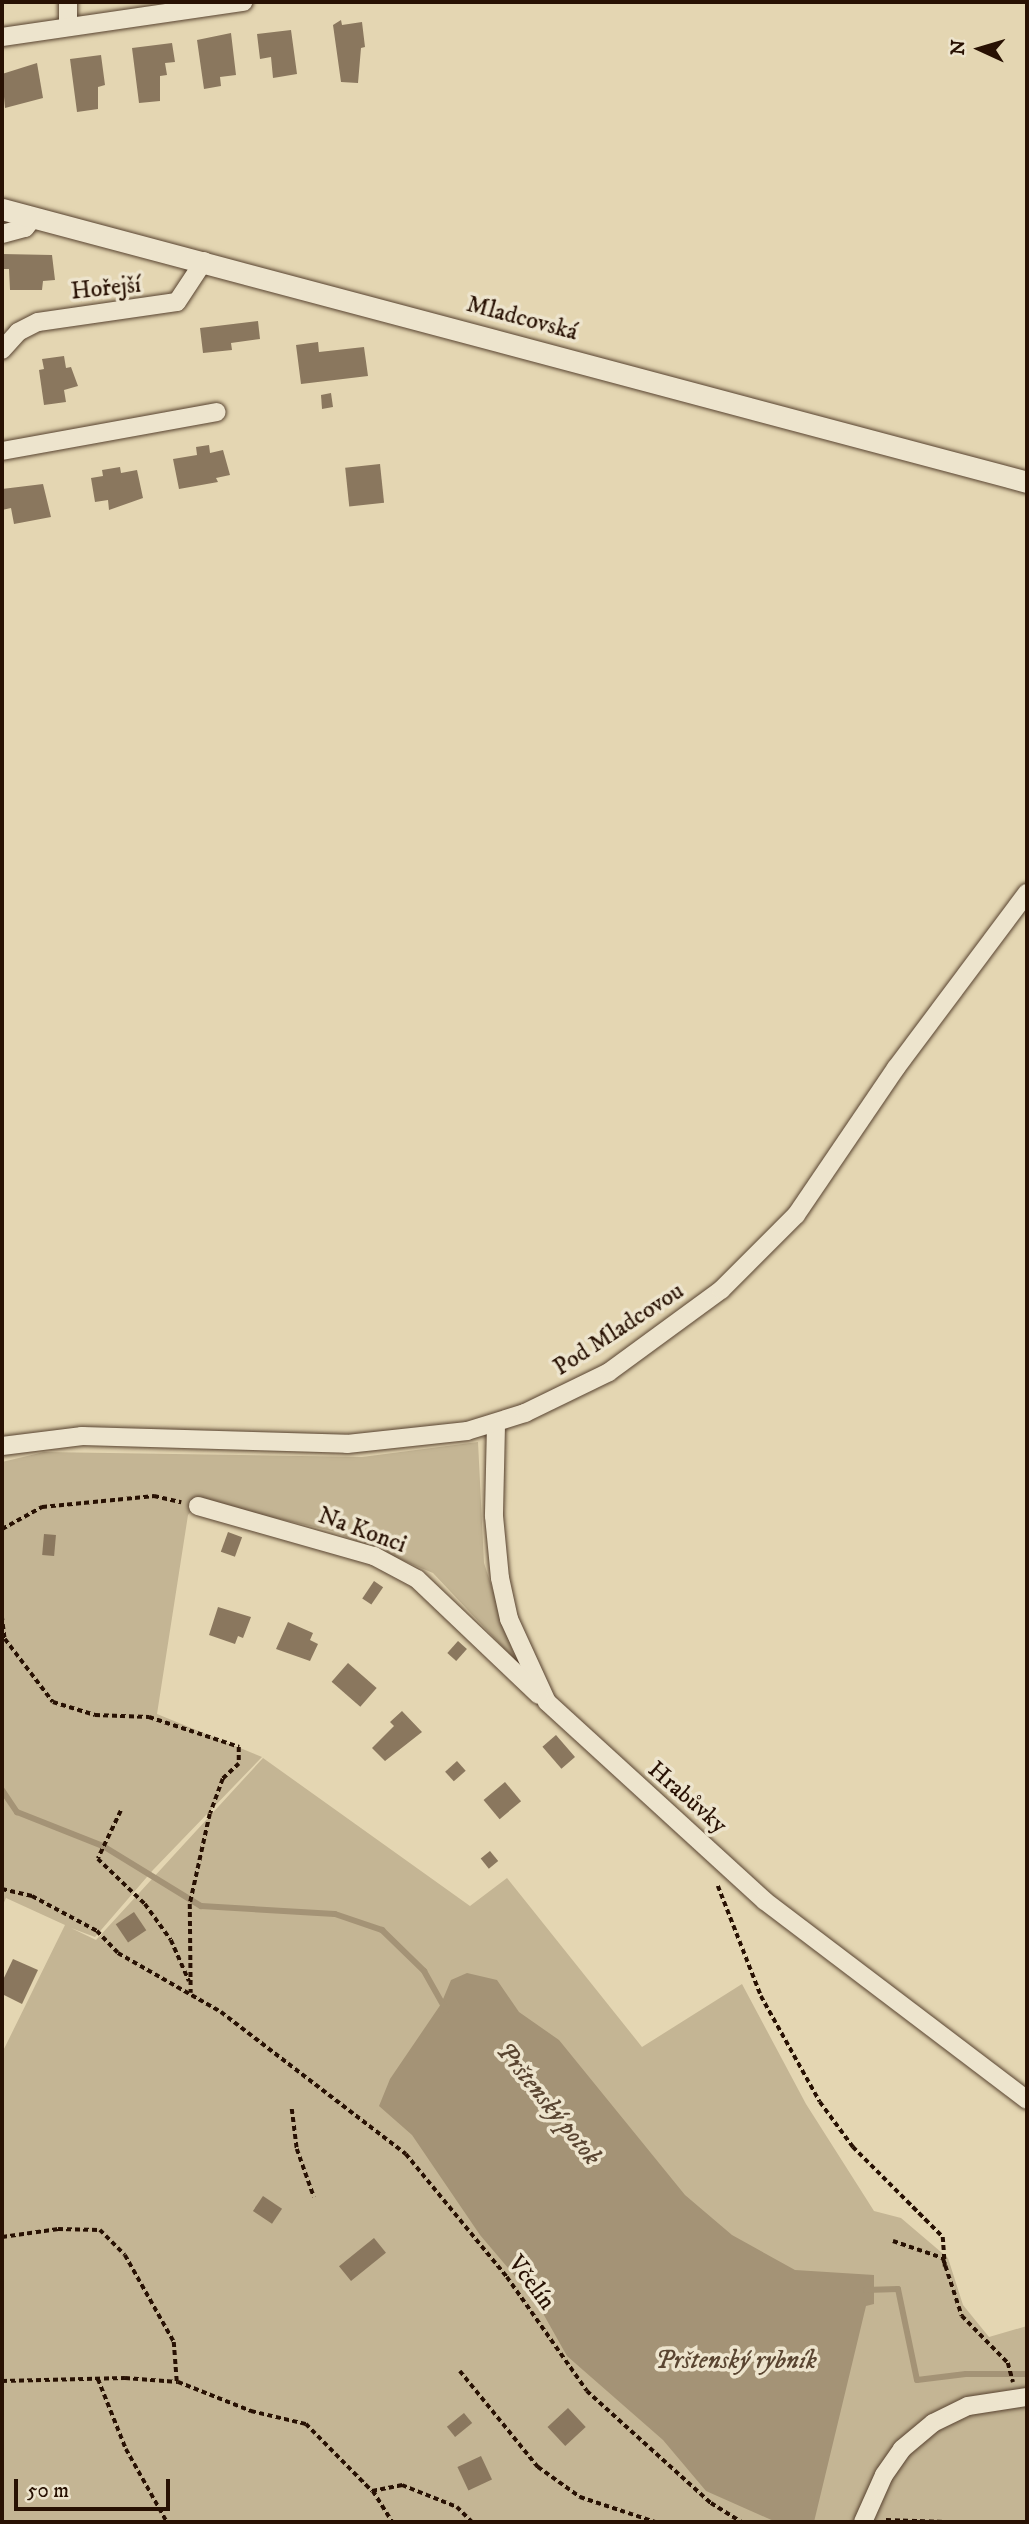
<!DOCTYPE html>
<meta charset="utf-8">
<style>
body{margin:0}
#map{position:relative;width:1029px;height:2524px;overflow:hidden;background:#e4d6b2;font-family:"IM FELL DW Pica",serif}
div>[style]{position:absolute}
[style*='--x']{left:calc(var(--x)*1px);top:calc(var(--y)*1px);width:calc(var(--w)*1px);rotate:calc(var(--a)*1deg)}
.green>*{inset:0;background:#c4b594}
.water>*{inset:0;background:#a49376}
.stream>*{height:6px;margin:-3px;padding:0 3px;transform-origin:3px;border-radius:3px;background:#a49376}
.building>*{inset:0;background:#8a775e;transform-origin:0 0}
.path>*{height:3.5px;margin-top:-1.75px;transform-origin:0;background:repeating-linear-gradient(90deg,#281103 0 5px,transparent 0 8.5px)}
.roads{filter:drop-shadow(0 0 2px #57422f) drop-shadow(0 0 2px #57422f)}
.minor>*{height:18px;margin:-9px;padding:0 9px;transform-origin:9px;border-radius:9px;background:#ede4cd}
.tertiary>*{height:21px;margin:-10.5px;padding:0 10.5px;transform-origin:10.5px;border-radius:10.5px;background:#ede4cd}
span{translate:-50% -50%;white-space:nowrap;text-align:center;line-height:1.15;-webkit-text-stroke:7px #ede4cd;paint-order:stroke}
.street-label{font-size:24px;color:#281103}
.water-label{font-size:26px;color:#5a4531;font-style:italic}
.frame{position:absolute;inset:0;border:4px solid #281103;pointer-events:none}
.north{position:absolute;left:945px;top:14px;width:70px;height:70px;-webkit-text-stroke:5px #ede4cd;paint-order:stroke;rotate:274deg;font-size:19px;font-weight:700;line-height:28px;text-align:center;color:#281103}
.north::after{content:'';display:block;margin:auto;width:24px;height:32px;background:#281103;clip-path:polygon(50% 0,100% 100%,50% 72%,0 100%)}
.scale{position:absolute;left:14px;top:2479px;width:156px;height:32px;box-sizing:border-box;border:4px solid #281103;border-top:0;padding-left:9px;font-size:21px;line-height:24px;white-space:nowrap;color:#281103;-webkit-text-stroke:5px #ede4cd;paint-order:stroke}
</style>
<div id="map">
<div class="green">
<i style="clip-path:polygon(478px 1442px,484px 1563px,516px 1661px,433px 1573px,332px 1531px,200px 1501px,188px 1515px,157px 1714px,262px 1757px,153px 1870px,95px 1937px,71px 1928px,96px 1940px,263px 1758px,470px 1906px,507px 1878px,642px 2047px,742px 1984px,806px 2104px,874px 2211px,901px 2218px,948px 2258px,963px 2305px,989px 2337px,1027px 2326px,1027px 2522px,2px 2522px,2px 2053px,65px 1925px,6px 1898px,2px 1907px,2px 1462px,44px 1452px,362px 1457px)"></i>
</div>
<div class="water">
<i style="clip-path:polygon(467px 1973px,497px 1980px,519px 2012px,559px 2040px,685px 2195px,732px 2235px,795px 2270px,874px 2275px,874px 2304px,866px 2306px,814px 2522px,776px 2522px,706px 2491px,663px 2440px,567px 2356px,536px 2301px,480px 2235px,412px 2135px,379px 2106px,390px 2079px,441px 2004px,451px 1980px)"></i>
</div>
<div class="stream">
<i style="--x:2;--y:1790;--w:27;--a:56"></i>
<i style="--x:17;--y:1812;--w:92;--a:21.6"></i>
<i style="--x:103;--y:1846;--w:115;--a:31.5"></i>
<i style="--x:201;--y:1906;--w:134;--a:3.4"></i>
<i style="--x:335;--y:1914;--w:50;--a:18.8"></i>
<i style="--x:382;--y:1930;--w:59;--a:44.3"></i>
<i style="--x:424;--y:1971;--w:45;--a:60.6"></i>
<i style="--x:866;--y:2290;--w:32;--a:-2"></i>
<i style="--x:898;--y:2289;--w:93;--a:78.2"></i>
<i style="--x:917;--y:2380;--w:49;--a:-7"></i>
<i style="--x:966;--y:2374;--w:61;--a:0"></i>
</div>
<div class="building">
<i style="clip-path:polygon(341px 20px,342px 25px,362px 22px,365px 47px,361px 48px,358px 83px,341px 82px,333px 25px)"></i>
<i style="clip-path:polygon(291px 30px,297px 74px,273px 78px,271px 57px,260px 59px,257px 34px)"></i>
<i style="clip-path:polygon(231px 33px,236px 75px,220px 77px,221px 86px,204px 89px,197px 40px)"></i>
<i style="clip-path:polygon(172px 43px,175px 62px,165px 63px,167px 75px,160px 76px,160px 101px,139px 103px,132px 48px)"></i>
<i style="clip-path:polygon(101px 55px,105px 85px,98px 87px,98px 109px,77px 112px,70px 59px)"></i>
<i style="clip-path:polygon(37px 63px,43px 98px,5px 108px,2px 74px)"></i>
<i style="clip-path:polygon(2px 254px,52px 255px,55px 280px,43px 281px,42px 290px,10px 290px,9px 269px,2px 269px)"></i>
<i style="clip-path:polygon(258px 321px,260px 339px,231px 343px,232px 350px,203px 353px,200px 328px)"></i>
<i style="clip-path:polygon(318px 342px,319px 352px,364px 347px,368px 376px,301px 384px,296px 345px)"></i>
<i style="clip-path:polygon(64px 356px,66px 368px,71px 367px,78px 386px,64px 390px,66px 402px,44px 405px,39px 370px,44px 369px,42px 359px)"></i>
<i style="clip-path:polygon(331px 393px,333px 407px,322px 409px,321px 395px)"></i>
<i style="clip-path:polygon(209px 445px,210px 453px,223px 450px,230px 475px,216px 478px,218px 482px,179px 489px,173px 459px,197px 455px,196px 447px)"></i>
<i style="left:380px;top:464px;width:39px;height:35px;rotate:84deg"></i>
<i style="clip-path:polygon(120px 467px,121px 473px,137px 470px,143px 498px,109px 510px,108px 500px,95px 502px,91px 478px,103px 476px,102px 470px)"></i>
<i style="clip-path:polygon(43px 484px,51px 517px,14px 524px,11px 508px,2px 510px,2px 489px)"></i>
<i style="left:228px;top:1532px;width:15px;height:21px;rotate:20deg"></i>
<i style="left:44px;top:1534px;width:12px;height:21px;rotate:5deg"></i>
<i style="left:374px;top:1581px;width:11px;height:21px;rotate:34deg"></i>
<i style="clip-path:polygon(218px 1607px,251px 1617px,243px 1638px,238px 1636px,235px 1644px,209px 1635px)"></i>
<i style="clip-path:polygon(288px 1622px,313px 1633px,310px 1640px,318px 1644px,310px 1661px,276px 1649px)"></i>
<i style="left:458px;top:1641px;width:12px;height:16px;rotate:42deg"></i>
<i style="left:348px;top:1663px;width:38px;height:25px;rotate:41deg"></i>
<i style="clip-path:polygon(402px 1711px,422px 1732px,385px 1761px,372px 1748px,394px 1726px,390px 1722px)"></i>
<i style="left:556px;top:1735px;width:29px;height:18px;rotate:49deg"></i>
<i style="left:457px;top:1761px;width:13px;height:16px;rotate:48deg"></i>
<i style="left:505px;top:1782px;width:25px;height:28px;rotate:50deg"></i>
<i style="left:490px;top:1851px;width:13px;height:12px;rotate:51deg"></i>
<i style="left:134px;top:1912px;width:22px;height:22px;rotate:56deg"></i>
<i style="clip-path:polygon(13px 1959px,38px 1970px,22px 2004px,2px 1994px,2px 1982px)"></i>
<i style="left:263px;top:2196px;width:23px;height:18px;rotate:34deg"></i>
<i style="left:374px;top:2238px;width:19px;height:45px;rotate:51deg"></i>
<i style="left:568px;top:2408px;width:26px;height:28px;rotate:47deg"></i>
<i style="left:464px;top:2413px;width:13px;height:22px;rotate:51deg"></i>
<i style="left:481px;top:2456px;width:26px;height:26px;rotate:65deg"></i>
</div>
<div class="path">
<i style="--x:2;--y:1529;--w:46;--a:-28.8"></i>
<i style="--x:42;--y:1507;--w:113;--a:-5.6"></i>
<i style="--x:154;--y:1496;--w:28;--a:13"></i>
<i style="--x:2;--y:1616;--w:23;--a:83"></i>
<i style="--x:5;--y:1639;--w:79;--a:52.7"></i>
<i style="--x:53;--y:1702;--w:44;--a:17.2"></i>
<i style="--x:95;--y:1715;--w:54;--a:2.1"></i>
<i style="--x:149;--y:1717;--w:95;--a:18.4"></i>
<i style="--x:239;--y:1747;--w:17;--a:90"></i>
<i style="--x:239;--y:1764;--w:22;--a:137"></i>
<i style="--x:223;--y:1779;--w:37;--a:110"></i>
<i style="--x:210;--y:1814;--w:92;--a:102.5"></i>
<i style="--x:190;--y:1904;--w:89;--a:89.4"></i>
<i style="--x:121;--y:1811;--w:53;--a:115.6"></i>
<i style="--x:98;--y:1859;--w:65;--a:43.8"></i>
<i style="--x:145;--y:1904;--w:44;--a:54.2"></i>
<i style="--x:171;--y:1940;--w:45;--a:66.3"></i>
<i style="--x:718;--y:1886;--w:118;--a:68.6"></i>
<i style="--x:761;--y:1996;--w:121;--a:60.9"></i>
<i style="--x:820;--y:2102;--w:56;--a:53.7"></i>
<i style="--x:853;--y:2147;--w:127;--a:45"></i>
<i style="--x:943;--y:2237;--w:30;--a:86"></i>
<i style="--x:2;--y:1889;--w:31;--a:13"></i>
<i style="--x:32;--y:1896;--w:74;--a:28.3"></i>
<i style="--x:97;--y:1931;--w:30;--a:46"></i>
<i style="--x:118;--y:1953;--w:119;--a:29.8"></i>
<i style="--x:221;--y:2012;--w:233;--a:37.5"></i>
<i style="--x:406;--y:2154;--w:159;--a:50.6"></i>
<i style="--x:507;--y:2277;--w:139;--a:54.9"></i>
<i style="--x:587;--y:2391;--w:167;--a:42.1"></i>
<i style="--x:711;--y:2503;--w:36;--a:32"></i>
<i style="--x:292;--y:2109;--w:40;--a:82.9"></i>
<i style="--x:297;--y:2149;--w:51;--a:70.5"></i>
<i style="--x:2;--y:2237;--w:57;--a:-8.1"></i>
<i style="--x:58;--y:2229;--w:42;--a:1.4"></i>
<i style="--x:100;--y:2230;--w:35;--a:45"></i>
<i style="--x:125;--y:2255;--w:100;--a:60.6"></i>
<i style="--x:174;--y:2342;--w:40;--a:85.7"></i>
<i style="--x:893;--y:2241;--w:53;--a:18.8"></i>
<i style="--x:943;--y:2258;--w:61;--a:71.9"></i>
<i style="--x:962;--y:2316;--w:66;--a:45.6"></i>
<i style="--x:1008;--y:2363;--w:20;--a:75"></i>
<i style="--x:460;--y:2371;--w:124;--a:50.9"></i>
<i style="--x:538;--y:2467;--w:52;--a:35.5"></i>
<i style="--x:580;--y:2497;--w:79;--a:18.4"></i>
<i style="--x:98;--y:2379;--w:75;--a:68.2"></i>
<i style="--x:126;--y:2449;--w:84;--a:60.7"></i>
<i style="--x:2;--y:2381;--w:123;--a:-1.4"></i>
<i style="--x:125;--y:2378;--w:53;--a:4.3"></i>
<i style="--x:178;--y:2382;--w:79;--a:21.7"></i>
<i style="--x:251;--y:2411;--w:57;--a:13.3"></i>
<i style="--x:306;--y:2424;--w:94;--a:45.4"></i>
<i style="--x:372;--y:2491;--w:31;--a:-11"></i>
<i style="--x:402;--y:2485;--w:59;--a:21.8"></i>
<i style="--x:457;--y:2507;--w:21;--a:45"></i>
<i style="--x:373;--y:2491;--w:36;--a:58"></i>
<i style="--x:886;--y:2520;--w:60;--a:1.9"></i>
</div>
<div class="roads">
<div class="minor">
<i style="--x:68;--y:25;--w:23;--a:-90"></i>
<i style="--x:2;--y:37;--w:244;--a:-8.3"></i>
<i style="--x:2;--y:234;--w:24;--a:-15"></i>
<i style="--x:25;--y:228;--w:14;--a:-51"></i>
<i style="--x:2;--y:350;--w:24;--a:-48"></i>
<i style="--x:18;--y:332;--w:22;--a:-27"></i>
<i style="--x:38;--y:322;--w:140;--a:-8.2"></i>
<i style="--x:177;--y:302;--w:49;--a:-56.6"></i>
<i style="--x:2;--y:451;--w:218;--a:-10.3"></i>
<i style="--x:496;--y:1425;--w:91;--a:91.3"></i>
<i style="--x:494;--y:1516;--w:62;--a:84.5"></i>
<i style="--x:500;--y:1578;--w:42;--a:77.6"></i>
<i style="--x:509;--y:1619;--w:91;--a:65.4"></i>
<i style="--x:547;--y:1702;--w:295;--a:42.4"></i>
<i style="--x:765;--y:1901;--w:329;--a:37.2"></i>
<i style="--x:2;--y:1446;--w:81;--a:-7.1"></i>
<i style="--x:82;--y:1436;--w:265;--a:1.7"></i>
<i style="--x:347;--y:1444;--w:121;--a:-6.2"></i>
<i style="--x:467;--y:1431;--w:61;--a:-17.2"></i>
<i style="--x:525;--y:1413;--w:93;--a:-26"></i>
<i style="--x:609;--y:1372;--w:139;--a:-36.2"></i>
<i style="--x:721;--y:1290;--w:106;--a:-45"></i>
<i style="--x:796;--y:1215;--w:178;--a:-55.8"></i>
<i style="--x:896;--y:1068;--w:219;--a:-53.2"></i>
<i style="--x:198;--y:1506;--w:183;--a:15.9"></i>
<i style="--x:374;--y:1556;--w:49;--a:28.1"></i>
<i style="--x:417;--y:1579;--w:168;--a:43.6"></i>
<i style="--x:863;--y:2522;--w:51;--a:-65.9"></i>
<i style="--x:884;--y:2475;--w:32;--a:-55"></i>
<i style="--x:902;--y:2449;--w:40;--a:-40"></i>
<i style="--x:933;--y:2423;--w:39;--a:-26"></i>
<i style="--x:968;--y:2406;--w:60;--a:-8.7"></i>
</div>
<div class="tertiary">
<i style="--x:2;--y:209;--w:1061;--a:14.91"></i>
</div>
</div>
<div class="street-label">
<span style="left:106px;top:289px;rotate:-6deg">Hořejší</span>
<span style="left:522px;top:319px;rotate:15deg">Mladcovská</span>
<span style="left:619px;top:1330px;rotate:-33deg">Pod Mladcovou</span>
<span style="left:362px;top:1531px;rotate:20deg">Na Konci</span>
<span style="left:687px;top:1798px;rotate:41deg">Hrabůvky</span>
<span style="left:531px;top:2283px;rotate:53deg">Včelín</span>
</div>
<div class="water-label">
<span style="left:548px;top:2104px;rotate:51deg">Prštenský potok</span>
<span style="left:736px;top:2361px">Prštenský rybník</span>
</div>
<div class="frame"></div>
<div class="north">N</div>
<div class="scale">50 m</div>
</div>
